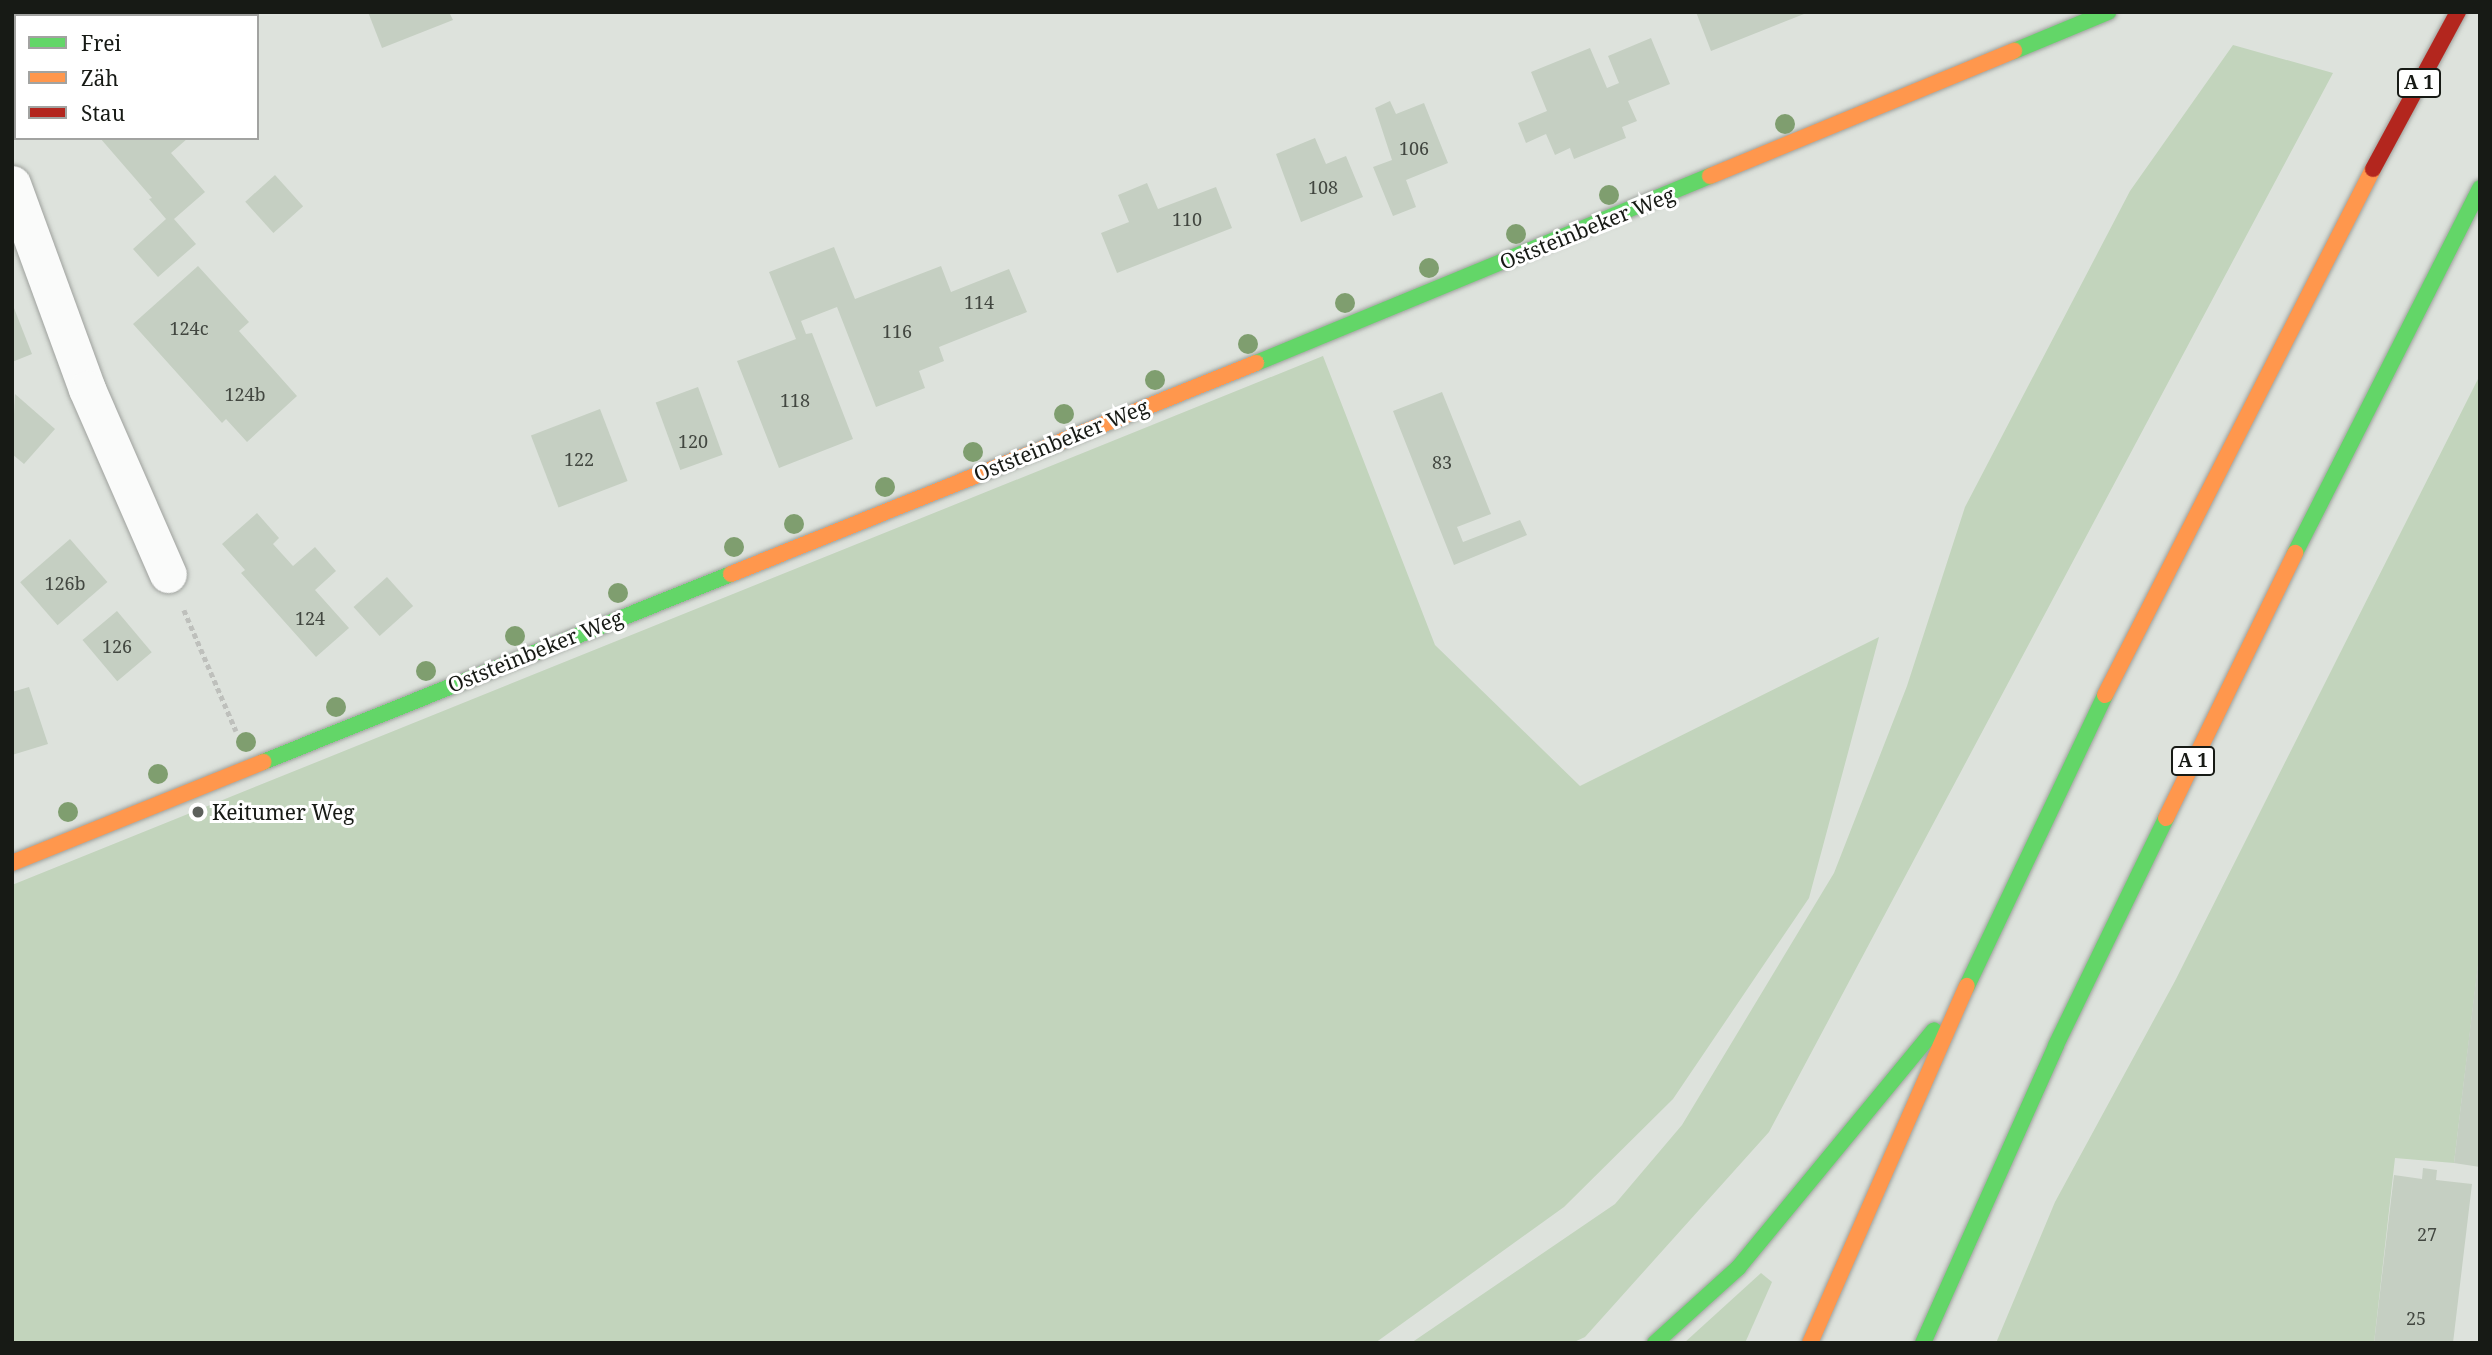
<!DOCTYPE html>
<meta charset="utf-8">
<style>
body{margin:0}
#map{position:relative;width:2492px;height:1355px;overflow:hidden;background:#dde2dc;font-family:"Noto Serif",serif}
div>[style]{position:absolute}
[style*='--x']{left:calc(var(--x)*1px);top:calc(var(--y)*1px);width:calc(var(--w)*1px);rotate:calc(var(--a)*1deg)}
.green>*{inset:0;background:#c2d4bc}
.building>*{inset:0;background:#c5cfc2;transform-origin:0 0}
.path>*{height:4.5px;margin-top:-2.25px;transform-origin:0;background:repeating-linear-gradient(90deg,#bec0bc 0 5px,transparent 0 8.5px)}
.roads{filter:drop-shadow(0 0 2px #9ea19d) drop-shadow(0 0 2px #9ea19d)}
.street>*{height:37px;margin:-18.5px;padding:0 18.5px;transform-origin:18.5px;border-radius:18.5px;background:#fafbfa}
.fast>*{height:16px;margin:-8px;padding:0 8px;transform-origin:8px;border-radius:8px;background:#63d668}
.slow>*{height:16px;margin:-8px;padding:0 8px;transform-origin:8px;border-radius:8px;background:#ff974d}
.jam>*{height:16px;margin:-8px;padding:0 8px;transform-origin:8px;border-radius:8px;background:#b3261e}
.trees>*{width:20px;height:20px;margin:-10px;border-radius:50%;background:#7f9e6f}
.dots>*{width:19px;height:19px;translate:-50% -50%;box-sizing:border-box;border:4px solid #fff;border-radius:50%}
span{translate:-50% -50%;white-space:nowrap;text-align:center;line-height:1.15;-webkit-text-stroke:6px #fff;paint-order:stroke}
.number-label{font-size:18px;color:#424740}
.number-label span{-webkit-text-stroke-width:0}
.shield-label span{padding:2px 5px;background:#fff;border:2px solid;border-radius:5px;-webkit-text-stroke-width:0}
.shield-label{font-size:19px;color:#171a15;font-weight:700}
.street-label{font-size:21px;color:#171a15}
.poi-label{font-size:21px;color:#171a15}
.left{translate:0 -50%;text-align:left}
.frame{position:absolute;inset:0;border:14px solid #171a15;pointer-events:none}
.legend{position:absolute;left:14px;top:14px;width:245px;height:126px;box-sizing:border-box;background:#fff;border:2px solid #a2a3a1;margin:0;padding:9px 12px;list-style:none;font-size:21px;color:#171a15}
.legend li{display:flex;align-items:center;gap:14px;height:35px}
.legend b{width:35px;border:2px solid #a2a3a1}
</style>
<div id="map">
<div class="green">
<i style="clip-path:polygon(2233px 45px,2333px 73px,1769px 1132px,1585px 1337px,1572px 1343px,1411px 1343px,1615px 1204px,1682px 1125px,1834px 873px,1907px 686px,1965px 507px,2130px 191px)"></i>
<i style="clip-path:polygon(1323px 356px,1435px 645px,1580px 786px,1879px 637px,1809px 898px,1673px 1099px,1564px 1207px,1375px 1343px,12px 1343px,12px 885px)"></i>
<i style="clip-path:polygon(2480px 375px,2480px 949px,2454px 1163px,2395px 1158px,2374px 1343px,1996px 1343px,2055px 1202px,2175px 981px)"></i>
<i style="clip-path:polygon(1761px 1273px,1772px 1282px,1745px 1343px,1684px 1343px)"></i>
</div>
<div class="building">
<i style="clip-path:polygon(368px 12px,449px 12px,453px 20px,382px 48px)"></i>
<i style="clip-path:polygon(1696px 12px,1809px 12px,1711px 51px)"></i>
<i style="clip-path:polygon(1651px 38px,1670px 84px,1628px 101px,1637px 121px,1622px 127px,1626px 138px,1574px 159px,1570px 148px,1555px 155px,1546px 134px,1526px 143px,1518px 123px,1547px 111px,1531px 72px,1590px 48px,1607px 88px,1619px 83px,1608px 56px)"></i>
<i style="clip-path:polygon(1390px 101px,1396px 114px,1424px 103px,1448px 163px,1406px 180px,1416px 207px,1393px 216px,1373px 167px,1392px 160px,1375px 108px)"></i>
<i style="clip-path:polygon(100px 138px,188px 138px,171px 153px,205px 192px,174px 219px,196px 244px,158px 277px,133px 249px,166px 219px,149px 199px,152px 198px)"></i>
<i style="clip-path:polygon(1315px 138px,1326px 164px,1346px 156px,1363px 197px,1301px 222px,1276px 154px)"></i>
<i style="left:275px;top:175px;width:42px;height:40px;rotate:48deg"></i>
<i style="clip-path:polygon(1147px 183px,1158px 209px,1216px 187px,1232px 228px,1117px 273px,1101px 233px,1129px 222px,1118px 195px)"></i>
<i style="clip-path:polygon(834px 247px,855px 299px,941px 266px,951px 292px,1009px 269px,1027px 312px,939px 347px,944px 361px,919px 371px,925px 388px,876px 407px,837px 307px,801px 321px,806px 334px,812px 333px,853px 439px,779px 468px,737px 361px,796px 339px,769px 272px)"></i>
<i style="clip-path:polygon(198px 266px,249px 322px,239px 331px,297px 396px,247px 442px,226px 419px,222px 423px,133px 324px)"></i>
<i style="clip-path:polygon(12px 303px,32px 354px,12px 362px)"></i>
<i style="left:698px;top:387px;width:72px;height:45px;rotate:70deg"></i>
<i style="clip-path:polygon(1442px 392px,1491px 514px,1457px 527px,1463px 542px,1520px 520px,1527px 535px,1454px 565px,1393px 411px)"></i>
<i style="clip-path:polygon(15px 394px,55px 429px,24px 464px,12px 454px)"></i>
<i style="left:600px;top:409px;width:77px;height:74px;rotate:69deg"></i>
<i style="clip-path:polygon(257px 513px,279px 538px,273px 544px,293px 566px,315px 547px,336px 571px,315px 590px,349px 628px,316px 657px,241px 573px,245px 570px,222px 544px)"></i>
<i style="left:70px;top:539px;width:57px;height:66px;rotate:49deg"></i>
<i style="left:387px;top:577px;width:39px;height:45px;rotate:48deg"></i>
<i style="left:117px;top:611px;width:54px;height:45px;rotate:50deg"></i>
<i style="clip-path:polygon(29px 687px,48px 744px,12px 755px,12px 692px)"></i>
<i style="clip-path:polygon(2478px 963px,2480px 963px,2480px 1167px,2454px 1163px)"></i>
<i style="clip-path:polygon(2423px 1168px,2437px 1170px,2436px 1180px,2472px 1184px,2453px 1343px,2374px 1343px,2394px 1175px,2422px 1179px)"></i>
</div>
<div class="path">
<i style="--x:184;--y:610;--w:132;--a:66.7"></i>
</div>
<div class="roads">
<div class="street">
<i style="--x:12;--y:184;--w:218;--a:69.9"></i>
<i style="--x:87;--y:389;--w:202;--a:66.4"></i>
</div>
<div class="fast">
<i style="--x:2014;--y:51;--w:102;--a:-22.5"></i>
<i style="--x:1256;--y:363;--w:491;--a:-22.4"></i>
<i style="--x:2295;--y:553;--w:409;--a:-63.1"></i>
<i style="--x:263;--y:762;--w:504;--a:-21.89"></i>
<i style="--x:1967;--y:986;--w:322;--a:-64.6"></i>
<i style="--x:1655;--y:1343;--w:112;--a:-42.1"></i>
<i style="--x:1738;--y:1268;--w:308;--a:-50.5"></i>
<i style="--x:1923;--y:1343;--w:326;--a:-65.9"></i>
<i style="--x:2056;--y:1045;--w:252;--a:-64.1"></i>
</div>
<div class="slow">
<i style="--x:1710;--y:176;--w:329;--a:-22.4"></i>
<i style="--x:731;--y:574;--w:566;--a:-21.9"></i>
<i style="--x:2105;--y:695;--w:590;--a:-63"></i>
<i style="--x:2166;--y:818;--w:295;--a:-64"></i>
<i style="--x:12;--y:863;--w:271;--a:-21.9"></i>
<i style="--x:1810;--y:1343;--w:390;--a:-66.3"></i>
</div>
<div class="jam">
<i style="--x:2373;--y:169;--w:179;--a:-61.6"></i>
</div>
</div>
<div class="trees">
<i style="left:1785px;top:124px"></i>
<i style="left:1609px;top:195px"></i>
<i style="left:1516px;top:234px"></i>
<i style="left:1429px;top:268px"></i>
<i style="left:1345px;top:303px"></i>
<i style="left:1248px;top:344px"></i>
<i style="left:1155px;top:380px"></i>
<i style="left:1064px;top:414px"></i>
<i style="left:973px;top:452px"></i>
<i style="left:885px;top:487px"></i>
<i style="left:794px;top:524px"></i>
<i style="left:734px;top:547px"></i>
<i style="left:618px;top:593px"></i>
<i style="left:515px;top:636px"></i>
<i style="left:426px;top:671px"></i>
<i style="left:336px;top:707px"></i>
<i style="left:246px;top:742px"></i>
<i style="left:158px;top:774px"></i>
<i style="left:68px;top:812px"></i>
</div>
<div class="dots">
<i style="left:198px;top:812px;background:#5c605b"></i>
</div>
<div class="number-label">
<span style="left:1414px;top:148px">106</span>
<span style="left:1323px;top:187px">108</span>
<span style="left:1187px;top:219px">110</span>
<span style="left:979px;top:302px">114</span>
<span style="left:189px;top:328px">124c</span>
<span style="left:897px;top:331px">116</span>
<span style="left:245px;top:394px">124b</span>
<span style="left:795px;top:400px">118</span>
<span style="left:693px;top:441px">120</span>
<span style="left:579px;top:459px">122</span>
<span style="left:1442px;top:462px">83</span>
<span style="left:65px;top:583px">126b</span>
<span style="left:310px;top:618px">124</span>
<span style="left:117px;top:646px">126</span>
<span style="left:2427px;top:1234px">27</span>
<span style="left:2416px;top:1318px">25</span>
</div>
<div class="shield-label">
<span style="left:2419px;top:83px">A 1</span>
<span style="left:2193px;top:761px">A 1</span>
</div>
<div class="street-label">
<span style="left:1587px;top:228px;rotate:-22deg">Oststeinbeker Weg</span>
<span style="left:1061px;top:440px;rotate:-22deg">Oststeinbeker Weg</span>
<span style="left:535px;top:651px;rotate:-22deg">Oststeinbeker Weg</span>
</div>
<div class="poi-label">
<span class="left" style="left:212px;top:812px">Keitumer Weg</span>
</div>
<div class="frame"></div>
<ul class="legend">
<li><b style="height:9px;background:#63d668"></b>Frei</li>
<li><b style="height:9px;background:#ff974d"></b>Zäh</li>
<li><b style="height:9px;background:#b3261e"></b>Stau</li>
</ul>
</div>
